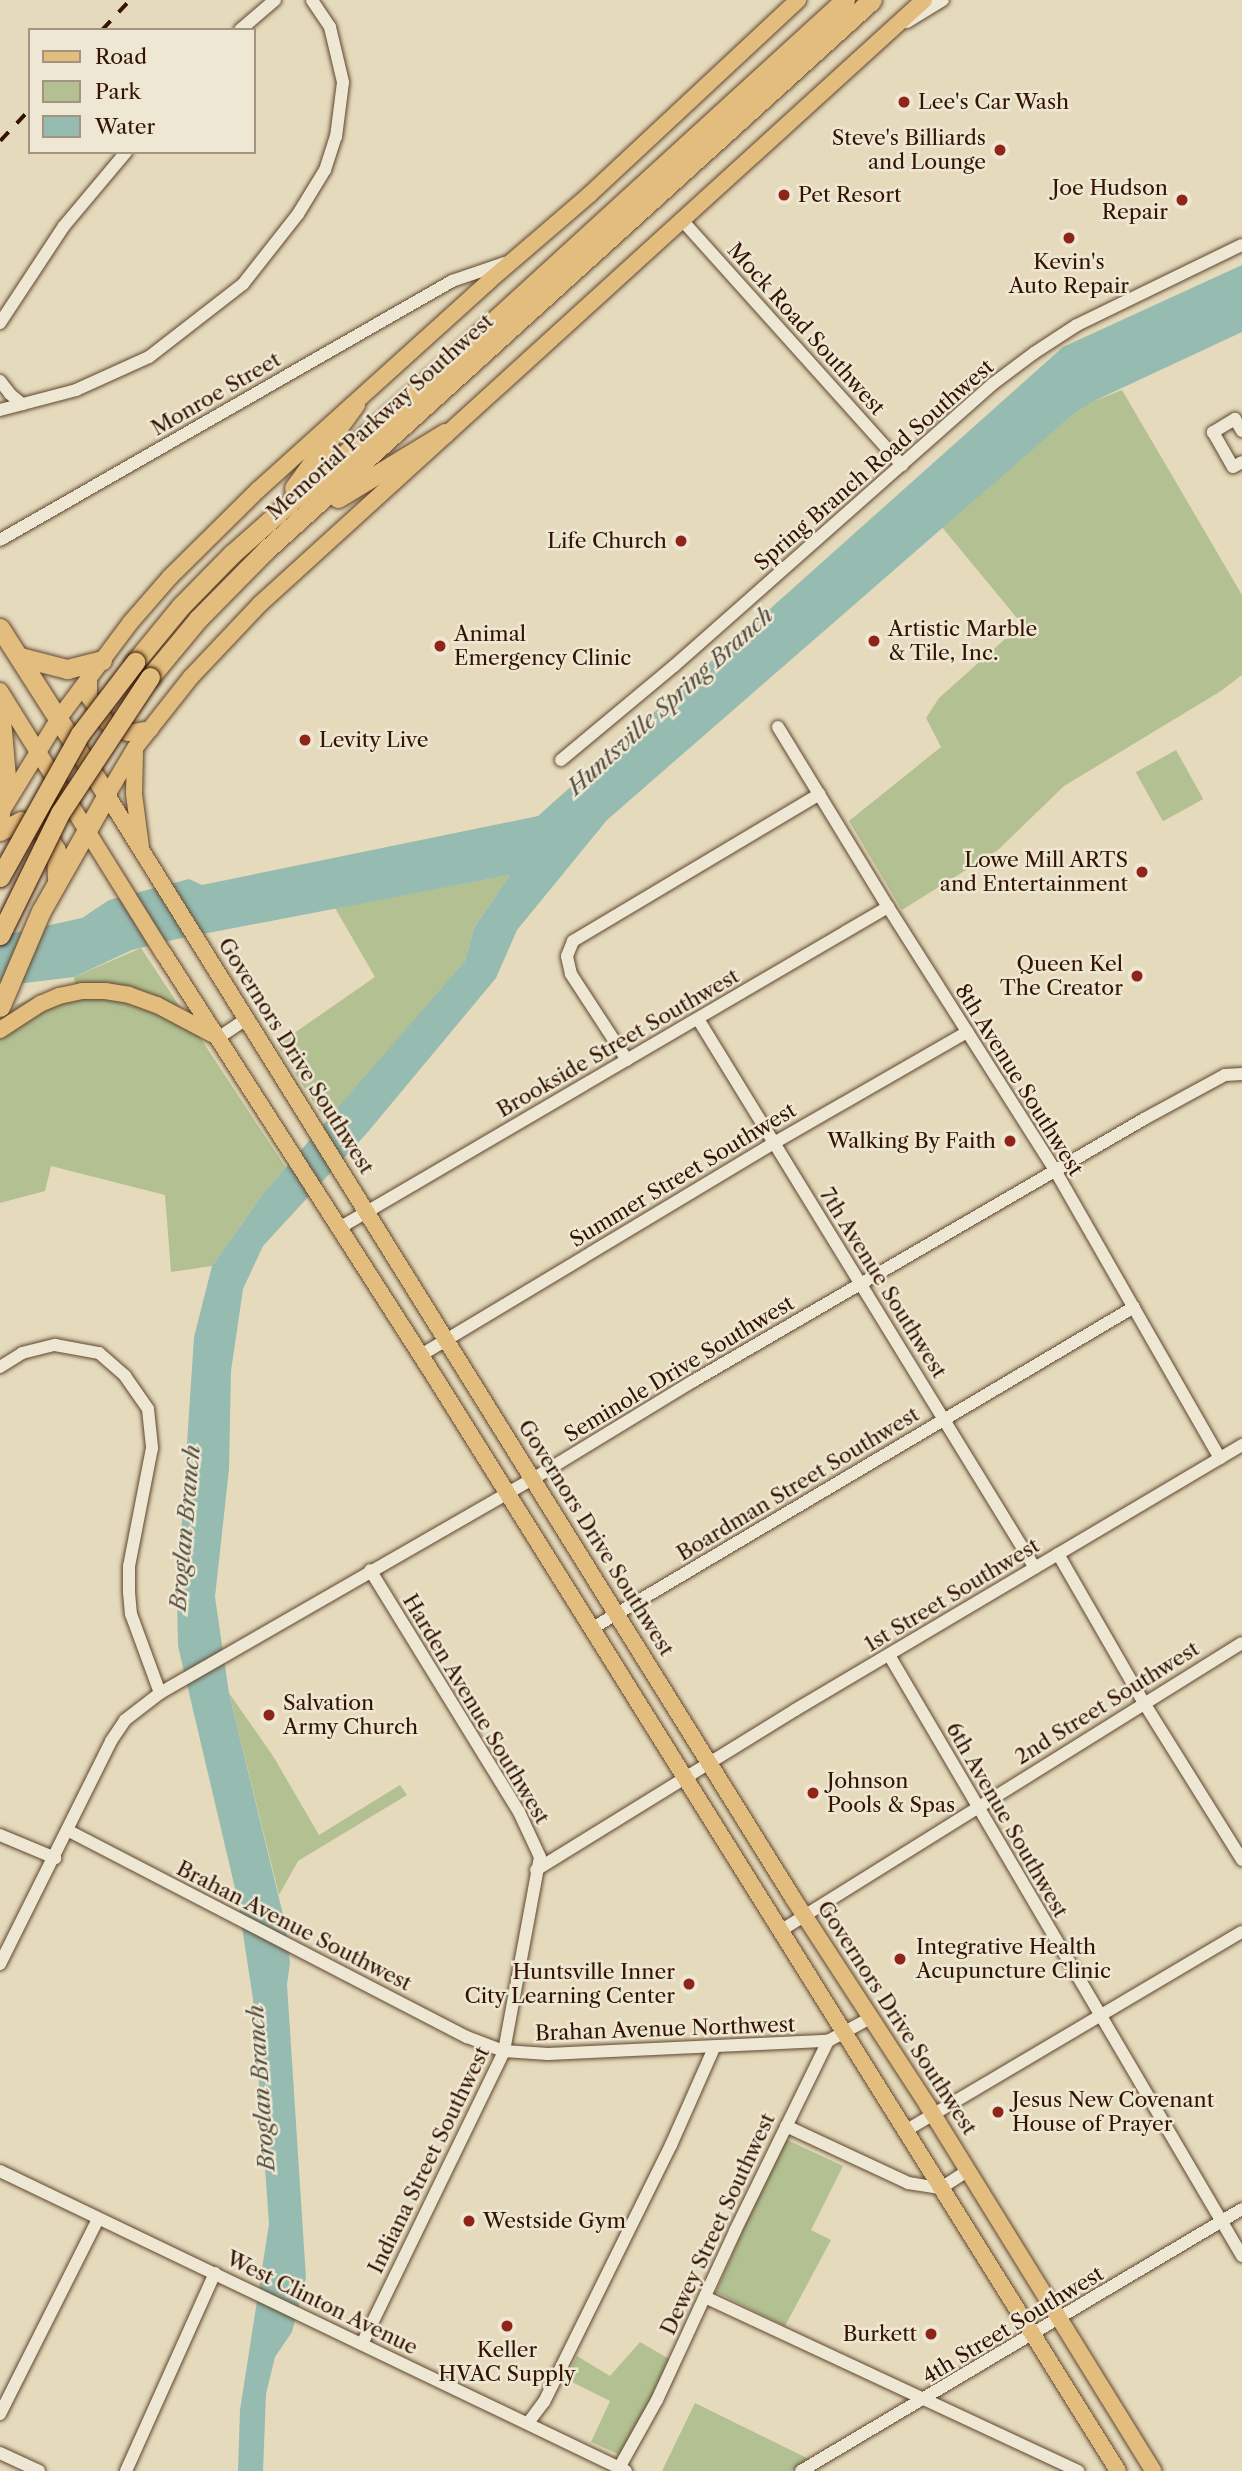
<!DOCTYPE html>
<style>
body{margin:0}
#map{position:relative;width:1242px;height:2471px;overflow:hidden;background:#e5dabb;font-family:"Libre Caslon Text",serif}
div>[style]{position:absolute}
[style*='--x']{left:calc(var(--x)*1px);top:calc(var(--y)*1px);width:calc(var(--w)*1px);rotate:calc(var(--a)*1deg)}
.green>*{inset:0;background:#b2c092;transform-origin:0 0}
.water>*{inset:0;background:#96bbb0}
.roads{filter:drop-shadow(0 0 2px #604630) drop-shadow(0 0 2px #604630)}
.minor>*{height:12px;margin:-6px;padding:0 6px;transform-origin:6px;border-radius:6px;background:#eee7d3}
.major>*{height:16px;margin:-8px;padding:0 8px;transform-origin:8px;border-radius:8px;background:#e2bd7e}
.highway>*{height:19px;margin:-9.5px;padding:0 9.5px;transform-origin:9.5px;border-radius:9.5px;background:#e2bd7e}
.rail>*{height:3.5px;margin-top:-1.75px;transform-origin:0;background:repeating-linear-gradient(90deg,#341401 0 12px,transparent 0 24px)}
.bridges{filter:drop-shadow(0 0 2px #341401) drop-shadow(0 0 2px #341401)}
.highway-bridge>*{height:19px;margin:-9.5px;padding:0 9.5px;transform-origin:9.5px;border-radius:9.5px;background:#e2bd7e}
.dots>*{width:19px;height:19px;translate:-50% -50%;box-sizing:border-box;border:4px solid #eee7d3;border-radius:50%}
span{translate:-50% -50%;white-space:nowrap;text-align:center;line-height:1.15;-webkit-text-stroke:5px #eee7d3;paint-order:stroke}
.poi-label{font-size:21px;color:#341401}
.left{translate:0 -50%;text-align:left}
.right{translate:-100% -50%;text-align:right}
.street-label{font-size:21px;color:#341401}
.water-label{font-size:23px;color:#564e3e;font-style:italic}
.legend{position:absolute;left:28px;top:28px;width:228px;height:126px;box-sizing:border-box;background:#eee7d3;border:2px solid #a4937f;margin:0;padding:9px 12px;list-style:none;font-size:21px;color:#341401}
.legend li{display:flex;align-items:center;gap:14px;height:35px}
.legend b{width:35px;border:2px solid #a4937f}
</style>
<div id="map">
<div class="green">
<i style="clip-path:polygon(1122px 390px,1242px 595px,1242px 675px,1221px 691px,1064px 786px,998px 850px,902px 910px,849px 821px,941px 747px,926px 718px,939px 698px,1022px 624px,941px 526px,1071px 416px,1094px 401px)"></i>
<i style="left:1176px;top:750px;width:56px;height:46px;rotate:61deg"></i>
<i style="clip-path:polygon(510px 875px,474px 928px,465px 961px,327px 1123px,277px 1045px,375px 977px,335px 908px)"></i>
<i style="clip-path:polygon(141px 948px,286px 1168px,263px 1194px,212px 1266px,171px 1272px,165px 1195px,51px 1166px,45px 1191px,0 1203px,0 1036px,16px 1005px,50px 991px,75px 986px,74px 977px)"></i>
<i style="clip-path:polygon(229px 1693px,273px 1756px,319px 1835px,400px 1785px,407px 1795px,298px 1861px,279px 1895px)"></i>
<i style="clip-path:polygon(783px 2138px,843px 2166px,811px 2230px,831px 2240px,785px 2326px,716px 2292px)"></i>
<i style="clip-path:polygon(640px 2342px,669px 2359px,625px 2457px,591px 2442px,610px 2401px,566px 2379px,577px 2356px,610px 2376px)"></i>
<i style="clip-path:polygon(695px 2403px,809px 2459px,791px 2471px,662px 2471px)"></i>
</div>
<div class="water">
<i style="clip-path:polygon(1242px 265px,1242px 332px,1094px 401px,1071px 416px,607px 820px,517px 930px,496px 978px,367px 1133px,263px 1246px,243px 1289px,231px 1371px,229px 1469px,215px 1597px,229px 1693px,286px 1927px,290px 1963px,287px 1984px,306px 2278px,292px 2332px,275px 2357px,266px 2394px,263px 2471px,238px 2471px,240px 2410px,269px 2224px,253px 1999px,238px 1901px,178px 1646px,177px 1596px,194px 1337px,212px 1266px,263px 1194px,465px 961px,474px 928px,510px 875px,177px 939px,132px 950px,74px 977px,0 986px,0 936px,82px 918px,109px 900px,189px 879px,202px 885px,538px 816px,1063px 347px)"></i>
</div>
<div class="roads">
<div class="minor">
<i style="--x:907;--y:22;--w:42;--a:-31.4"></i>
<i style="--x:240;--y:30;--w:46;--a:-40.6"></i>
<i style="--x:681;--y:219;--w:331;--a:48.1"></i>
<i style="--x:0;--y:323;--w:116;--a:-56.6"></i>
<i style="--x:64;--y:226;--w:97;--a:-50"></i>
<i style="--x:0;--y:381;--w:16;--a:52"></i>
<i style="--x:10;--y:394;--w:16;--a:40"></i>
<i style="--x:0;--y:410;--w:79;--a:-14.7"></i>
<i style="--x:76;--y:390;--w:80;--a:-24.3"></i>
<i style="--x:149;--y:357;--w:119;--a:-37.8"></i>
<i style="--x:243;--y:284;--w:89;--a:-51.8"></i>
<i style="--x:298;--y:214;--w:52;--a:-58.5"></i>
<i style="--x:325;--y:170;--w:35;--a:-72"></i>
<i style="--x:336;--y:137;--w:55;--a:-82.7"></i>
<i style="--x:343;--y:82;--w:57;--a:-103.3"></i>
<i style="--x:330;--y:27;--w:32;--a:-124"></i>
<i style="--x:1242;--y:431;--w:14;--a:-120"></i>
<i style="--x:1235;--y:419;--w:26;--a:149"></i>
<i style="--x:1213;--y:432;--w:40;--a:60.3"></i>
<i style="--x:1233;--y:467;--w:10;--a:-29"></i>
<i style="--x:0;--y:540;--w:521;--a:-29.81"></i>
<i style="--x:452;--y:281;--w:56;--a:-18.8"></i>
<i style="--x:778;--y:727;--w:211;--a:58.6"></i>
<i style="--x:888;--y:907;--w:314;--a:57.6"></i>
<i style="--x:1056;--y:1172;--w:330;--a:60.2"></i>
<i style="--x:561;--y:760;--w:147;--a:-39.8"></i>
<i style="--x:674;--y:666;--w:427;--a:-41.5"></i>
<i style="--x:994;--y:383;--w:50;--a:-36.9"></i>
<i style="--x:1034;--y:353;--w:51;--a:-33.1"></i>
<i style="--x:1077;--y:325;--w:183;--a:-25.9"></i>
<i style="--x:698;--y:1019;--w:644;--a:58.46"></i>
<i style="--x:218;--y:1038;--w:34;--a:-34"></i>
<i style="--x:627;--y:1060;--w:103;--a:-123.1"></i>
<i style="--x:571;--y:974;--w:18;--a:-103"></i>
<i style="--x:567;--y:956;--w:16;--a:-68"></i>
<i style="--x:573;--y:941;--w:287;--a:-30.8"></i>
<i style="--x:341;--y:1227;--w:634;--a:-30.33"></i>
<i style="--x:421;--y:1355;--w:412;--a:-31"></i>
<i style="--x:774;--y:1143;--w:223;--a:-29.9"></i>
<i style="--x:0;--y:1367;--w:26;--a:-32"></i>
<i style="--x:22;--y:1353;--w:34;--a:-14"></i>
<i style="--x:55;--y:1345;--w:45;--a:10.3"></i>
<i style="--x:99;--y:1353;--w:35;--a:41"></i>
<i style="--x:125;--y:1376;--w:40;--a:55.1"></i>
<i style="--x:148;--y:1409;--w:39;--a:84"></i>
<i style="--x:152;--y:1448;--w:120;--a:101"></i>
<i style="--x:129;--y:1566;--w:26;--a:90"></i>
<i style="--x:129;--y:1592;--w:22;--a:85"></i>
<i style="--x:131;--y:1614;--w:84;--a:69.8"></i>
<i style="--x:1058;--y:1554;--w:172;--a:60"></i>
<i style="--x:1144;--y:1703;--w:185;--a:58"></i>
<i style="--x:591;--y:1629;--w:631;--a:-30.67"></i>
<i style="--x:889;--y:1655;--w:697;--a:59.57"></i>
<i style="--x:69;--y:1831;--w:448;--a:27.4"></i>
<i style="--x:467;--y:2037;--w:40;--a:21"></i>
<i style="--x:504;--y:2051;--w:44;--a:3.9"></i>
<i style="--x:548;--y:2054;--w:280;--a:-2.7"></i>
<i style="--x:0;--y:1835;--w:60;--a:22.7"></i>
<i style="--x:536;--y:1870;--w:304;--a:-31.7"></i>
<i style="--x:795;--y:1710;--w:520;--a:-30.66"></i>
<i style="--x:780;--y:1931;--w:544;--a:-31.94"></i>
<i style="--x:0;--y:1964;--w:249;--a:-63.5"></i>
<i style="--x:111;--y:1741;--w:25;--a:-56"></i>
<i style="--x:125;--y:1720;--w:44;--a:-37.6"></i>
<i style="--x:160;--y:1693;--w:443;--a:-29.9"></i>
<i style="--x:544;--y:1472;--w:171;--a:-31.4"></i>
<i style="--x:690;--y:1383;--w:525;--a:-30.18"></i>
<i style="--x:1144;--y:1119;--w:92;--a:-28.5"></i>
<i style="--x:1225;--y:1075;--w:17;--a:-3"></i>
<i style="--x:786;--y:2126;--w:135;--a:25"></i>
<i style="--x:908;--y:2183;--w:33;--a:9"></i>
<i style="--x:941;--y:2188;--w:31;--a:-33"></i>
<i style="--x:905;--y:2131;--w:391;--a:-30.6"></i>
<i style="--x:0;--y:2171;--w:694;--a:25.61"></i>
<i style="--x:705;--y:2297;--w:412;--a:25"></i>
<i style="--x:362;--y:2344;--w:326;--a:-64.1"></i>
<i style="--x:504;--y:2051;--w:197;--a:-79.5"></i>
<i style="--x:540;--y:1857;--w:50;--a:-115"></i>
<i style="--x:519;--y:1812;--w:284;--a:-121.6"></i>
<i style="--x:0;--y:2414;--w:218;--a:-63.3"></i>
<i style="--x:528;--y:2423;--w:26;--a:-53"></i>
<i style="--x:544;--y:2402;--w:287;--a:-63.7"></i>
<i style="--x:671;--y:2145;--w:106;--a:-66.1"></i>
<i style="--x:0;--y:2453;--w:43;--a:24.8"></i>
<i style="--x:619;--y:2468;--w:78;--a:-60.8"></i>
<i style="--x:657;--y:2400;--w:186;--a:-65.2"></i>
<i style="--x:735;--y:2231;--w:212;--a:-63.9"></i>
<i style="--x:828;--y:2041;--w:50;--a:-28.6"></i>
<i style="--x:126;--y:2471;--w:217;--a:-65.8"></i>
<i style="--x:801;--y:2471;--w:513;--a:-30.71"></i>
</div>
<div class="major">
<i style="--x:924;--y:0;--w:898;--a:137.71"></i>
<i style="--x:260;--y:604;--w:100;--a:133.4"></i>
<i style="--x:191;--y:677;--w:90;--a:128.3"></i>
<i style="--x:135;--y:748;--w:55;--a:120.8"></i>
<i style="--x:107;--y:795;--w:1299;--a:58.12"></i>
<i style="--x:793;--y:1898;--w:248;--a:57"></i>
<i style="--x:928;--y:2106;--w:429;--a:58.3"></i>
<i style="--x:89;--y:676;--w:21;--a:90"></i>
<i style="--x:89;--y:697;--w:32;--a:55"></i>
<i style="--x:107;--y:723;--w:23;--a:25"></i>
<i style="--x:128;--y:733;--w:23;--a:-10"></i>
<i style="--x:0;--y:691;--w:310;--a:58.1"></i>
<i style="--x:164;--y:954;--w:505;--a:57.38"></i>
<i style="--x:436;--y:1379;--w:1287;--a:58.01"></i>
<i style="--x:135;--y:751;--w:43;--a:91.3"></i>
<i style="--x:134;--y:794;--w:53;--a:82.5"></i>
<i style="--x:3;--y:809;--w:107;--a:-58.4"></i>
<i style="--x:59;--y:718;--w:119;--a:-53.2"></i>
<i style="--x:130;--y:623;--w:61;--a:-49"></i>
<i style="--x:170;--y:577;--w:124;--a:-44.7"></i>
<i style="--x:258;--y:490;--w:312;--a:-42.1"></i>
<i style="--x:489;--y:281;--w:132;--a:-40.7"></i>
<i style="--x:589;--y:195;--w:286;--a:-43"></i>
<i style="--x:0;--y:1030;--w:48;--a:-33"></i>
<i style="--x:40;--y:1004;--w:21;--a:-23"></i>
<i style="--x:59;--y:996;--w:24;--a:-12"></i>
<i style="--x:82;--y:991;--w:23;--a:0"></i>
<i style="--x:105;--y:991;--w:24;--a:9"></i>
<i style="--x:129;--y:995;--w:30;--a:20"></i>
<i style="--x:157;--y:1005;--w:62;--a:27.8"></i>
</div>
<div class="highway">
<i style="--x:294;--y:488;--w:104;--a:-54"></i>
<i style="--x:338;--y:498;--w:125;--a:-31.3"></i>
<i style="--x:0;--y:628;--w:198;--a:57.4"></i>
<i style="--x:107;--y:795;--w:133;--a:119.6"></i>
<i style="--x:41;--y:911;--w:104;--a:113.1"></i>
<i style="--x:20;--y:657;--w:49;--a:14.3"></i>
<i style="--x:67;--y:669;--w:36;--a:-14"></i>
<i style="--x:135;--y:662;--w:72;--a:-50.6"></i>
<i style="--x:181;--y:606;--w:73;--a:-45.6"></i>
<i style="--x:232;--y:554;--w:291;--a:-41.5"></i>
<i style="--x:450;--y:361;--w:535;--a:-42.42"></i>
<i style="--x:150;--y:677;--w:75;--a:-50.4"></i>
<i style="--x:198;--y:619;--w:97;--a:-45.4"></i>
<i style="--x:266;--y:550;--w:818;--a:-42.23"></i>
<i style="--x:0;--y:708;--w:68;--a:85"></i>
<i style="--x:6;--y:776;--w:39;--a:99"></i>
<i style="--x:0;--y:831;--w:23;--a:-25"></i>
<i style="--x:21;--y:821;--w:25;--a:23"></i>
<i style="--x:44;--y:831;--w:22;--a:58"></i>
<i style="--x:56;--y:850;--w:28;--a:88"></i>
</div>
</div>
<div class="rail">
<i style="--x:102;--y:30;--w:41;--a:-47"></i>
<i style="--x:0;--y:141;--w:44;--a:-46.8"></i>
</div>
<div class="bridges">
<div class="highway-bridge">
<i style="--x:0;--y:877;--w:164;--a:-60.8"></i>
<i style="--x:80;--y:734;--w:91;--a:-52.6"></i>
<i style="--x:0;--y:935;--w:136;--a:-63.8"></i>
<i style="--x:60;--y:813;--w:163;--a:-56.5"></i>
</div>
</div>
<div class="dots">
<i style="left:904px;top:102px;background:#8f2418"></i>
<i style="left:1000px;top:150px;background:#8f2418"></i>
<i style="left:784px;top:195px;background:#8f2418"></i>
<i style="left:1182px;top:200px;background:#8f2418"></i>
<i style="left:1069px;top:238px;background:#8f2418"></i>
<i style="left:681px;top:541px;background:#8f2418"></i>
<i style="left:874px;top:641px;background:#8f2418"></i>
<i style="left:440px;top:646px;background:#8f2418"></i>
<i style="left:305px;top:740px;background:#8f2418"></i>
<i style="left:1142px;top:872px;background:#8f2418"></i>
<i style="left:1137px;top:976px;background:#8f2418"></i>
<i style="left:1010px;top:1141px;background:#8f2418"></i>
<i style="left:269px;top:1715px;background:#8f2418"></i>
<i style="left:813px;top:1793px;background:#8f2418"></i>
<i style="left:900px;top:1959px;background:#8f2418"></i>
<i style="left:689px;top:1984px;background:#8f2418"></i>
<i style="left:998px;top:2112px;background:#8f2418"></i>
<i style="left:469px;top:2221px;background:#8f2418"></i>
<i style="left:507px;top:2326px;background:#8f2418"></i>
<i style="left:931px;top:2334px;background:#8f2418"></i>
</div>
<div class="poi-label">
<span class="left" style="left:918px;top:102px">Lee's Car Wash</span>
<span class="right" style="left:986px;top:150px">Steve's Billiards<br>and Lounge</span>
<span class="right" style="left:1168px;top:200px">Joe Hudson<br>Repair</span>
<span class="left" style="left:798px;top:195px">Pet Resort</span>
<span style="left:1069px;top:274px">Kevin's<br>Auto Repair</span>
<span class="right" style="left:667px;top:541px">Life Church</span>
<span class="left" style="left:888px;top:641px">Artistic Marble<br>&amp; Tile, Inc.</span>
<span class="left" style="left:454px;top:646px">Animal<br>Emergency Clinic</span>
<span class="left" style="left:319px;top:740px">Levity Live</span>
<span class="right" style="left:1128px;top:872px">Lowe Mill ARTS<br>and Entertainment</span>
<span class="right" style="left:1123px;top:976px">Queen Kel<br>The Creator</span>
<span class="right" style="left:996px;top:1141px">Walking By Faith</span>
<span class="left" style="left:283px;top:1715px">Salvation<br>Army Church</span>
<span class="left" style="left:827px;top:1793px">Johnson<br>Pools &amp; Spas</span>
<span class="left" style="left:916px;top:1959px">Integrative Health<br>Acupuncture Clinic</span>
<span class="right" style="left:675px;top:1984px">Huntsville Inner<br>City Learning Center</span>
<span class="left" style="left:1012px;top:2112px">Jesus New Covenant<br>House of Prayer</span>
<span class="left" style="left:483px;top:2221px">Westside Gym</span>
<span class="right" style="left:917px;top:2334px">Burkett</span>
<span style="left:507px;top:2362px">Keller<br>HVAC Supply</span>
</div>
<div class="street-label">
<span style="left:806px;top:329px;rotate:48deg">Mock Road Southwest</span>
<span style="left:216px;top:394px;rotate:-30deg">Monroe Street</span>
<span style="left:380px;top:417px;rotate:-42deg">Memorial Parkway Southwest</span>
<span style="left:874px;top:465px;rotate:-41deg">Spring Branch Road Southwest</span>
<span style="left:618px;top:1043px;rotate:-30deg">Brookside Street Southwest</span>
<span style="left:296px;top:1056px;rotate:58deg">Governors Drive Southwest</span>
<span style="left:1019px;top:1080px;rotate:58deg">8th Avenue Southwest</span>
<span style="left:683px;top:1175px;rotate:-31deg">Summer Street Southwest</span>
<span style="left:883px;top:1283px;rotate:58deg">7th Avenue Southwest</span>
<span style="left:679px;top:1369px;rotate:-31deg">Seminole Drive Southwest</span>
<span style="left:798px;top:1484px;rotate:-31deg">Boardman Street Southwest</span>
<span style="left:596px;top:1538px;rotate:58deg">Governors Drive Southwest</span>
<span style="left:952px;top:1595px;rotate:-31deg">1st Street Southwest</span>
<span style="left:1107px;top:1703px;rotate:-32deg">2nd Street Southwest</span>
<span style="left:476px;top:1709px;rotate:59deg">Harden Avenue Southwest</span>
<span style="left:1007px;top:1820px;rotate:60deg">6th Avenue Southwest</span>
<span style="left:294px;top:1926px;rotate:27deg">Brahan Avenue Southwest</span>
<span style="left:897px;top:2018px;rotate:57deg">Governors Drive Southwest</span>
<span style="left:665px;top:2029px;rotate:-2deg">Brahan Avenue Northwest</span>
<span style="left:429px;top:2160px;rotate:-64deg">Indiana Street Southwest</span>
<span style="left:718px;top:2224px;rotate:-65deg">Dewey Street Southwest</span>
<span style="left:322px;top:2303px;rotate:26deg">West Clinton Avenue</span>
<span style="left:1013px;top:2325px;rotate:-31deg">4th Street Southwest</span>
</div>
<div class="water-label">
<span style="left:670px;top:701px;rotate:-42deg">Huntsville Spring Branch</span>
<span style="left:185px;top:1528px;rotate:-85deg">Broglan Branch</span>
<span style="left:261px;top:2088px;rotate:-94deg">Broglan Branch</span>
</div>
<ul class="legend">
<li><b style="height:9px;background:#e2bd7e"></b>Road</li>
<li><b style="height:19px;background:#b2c092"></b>Park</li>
<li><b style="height:19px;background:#96bbb0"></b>Water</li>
</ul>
</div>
